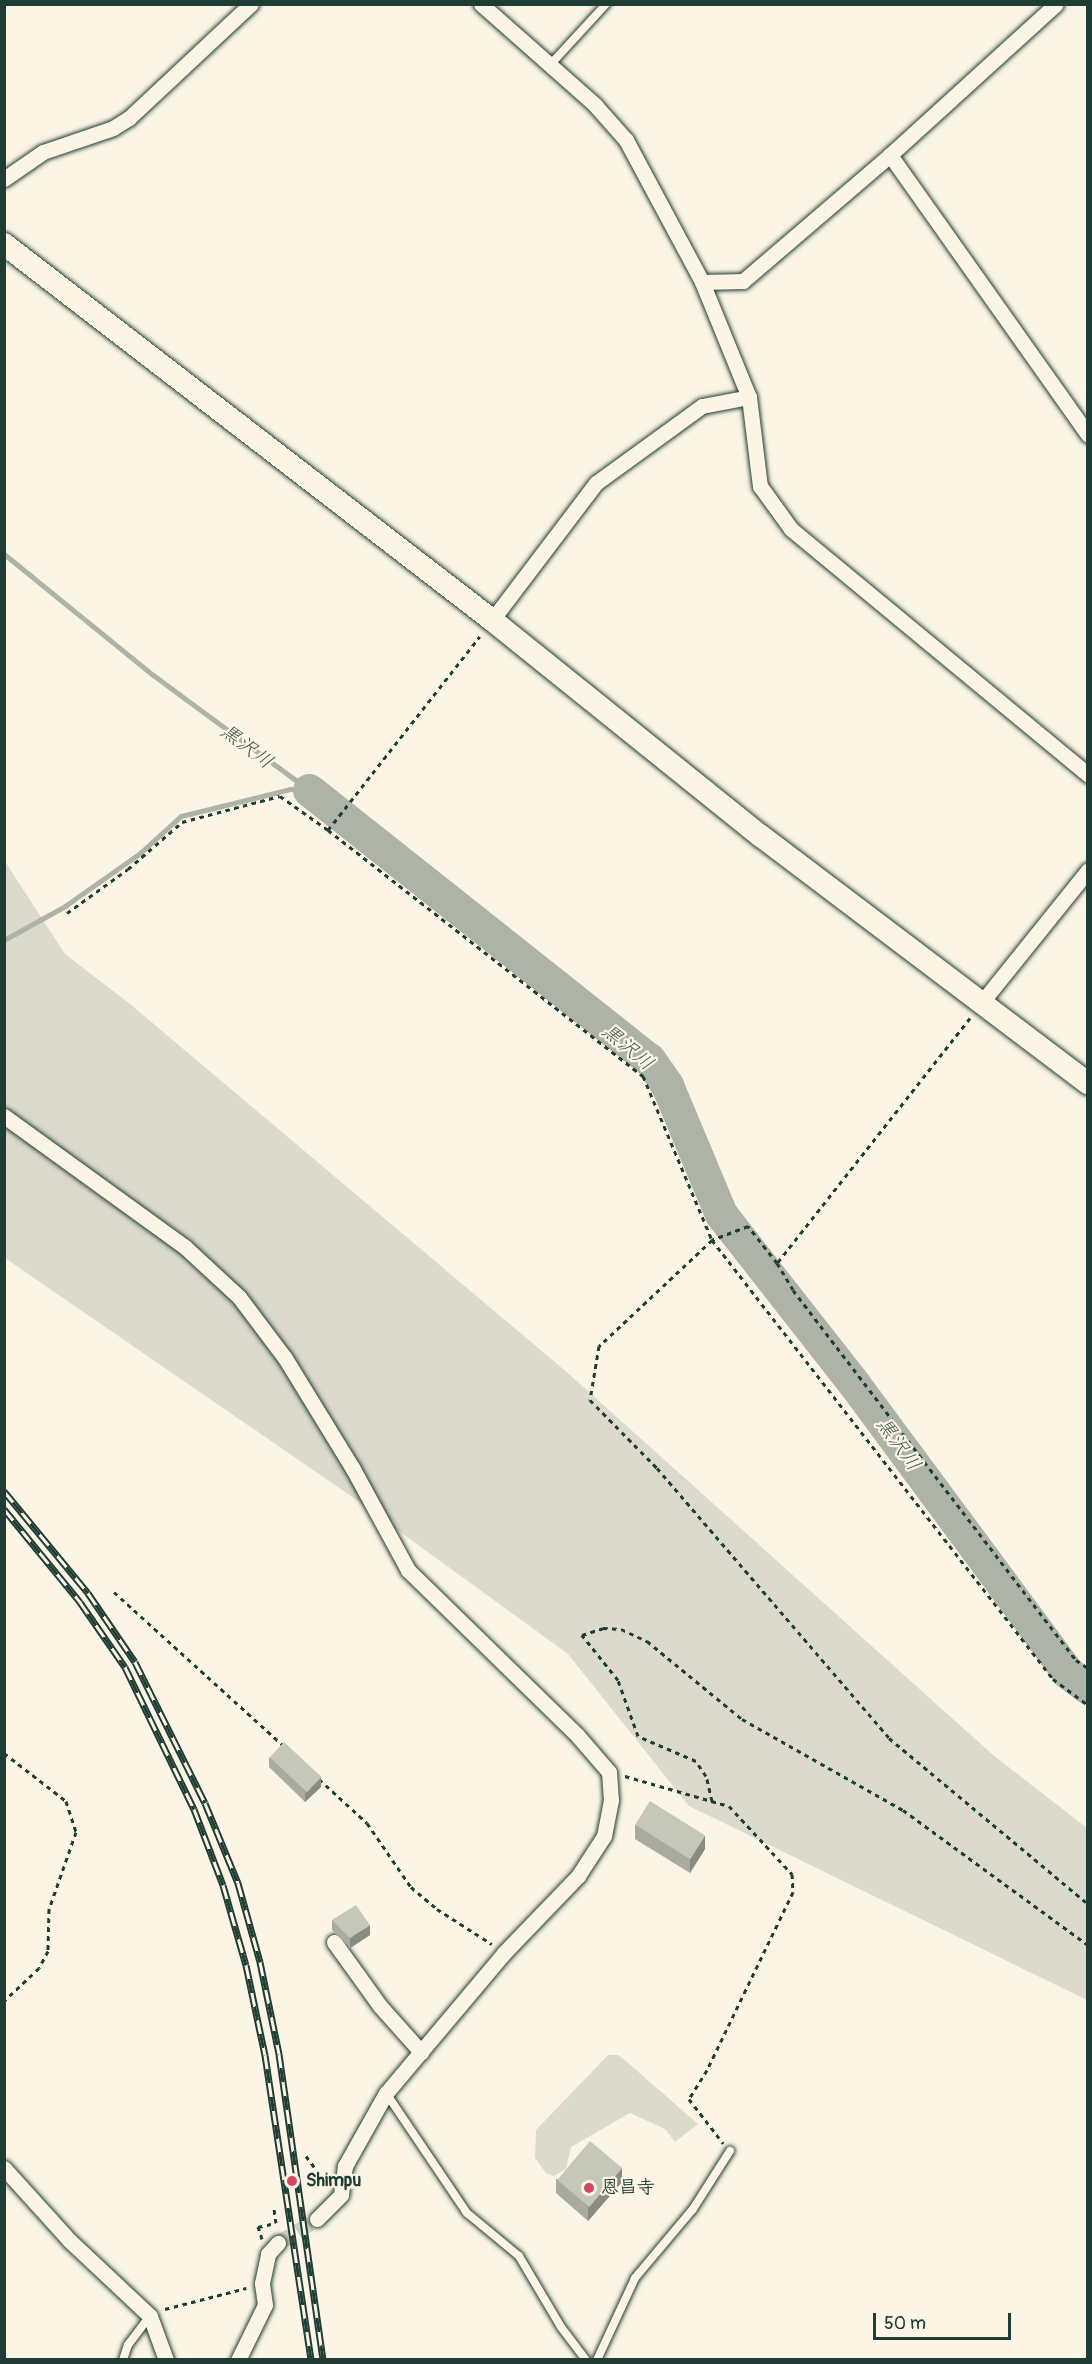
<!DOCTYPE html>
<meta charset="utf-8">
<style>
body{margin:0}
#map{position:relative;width:1092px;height:2364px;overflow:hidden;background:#fcf5e5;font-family:Pangolin,"Klee One",sans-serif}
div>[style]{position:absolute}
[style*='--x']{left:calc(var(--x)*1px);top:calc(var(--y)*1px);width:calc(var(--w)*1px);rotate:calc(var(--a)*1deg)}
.green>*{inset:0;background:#dcdacc}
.stream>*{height:5px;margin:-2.5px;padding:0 2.5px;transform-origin:2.5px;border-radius:2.5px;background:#aeb3a7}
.river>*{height:33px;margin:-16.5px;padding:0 16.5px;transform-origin:16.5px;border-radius:16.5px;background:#aeb3a7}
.street-tunnel>*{height:15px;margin-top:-7.5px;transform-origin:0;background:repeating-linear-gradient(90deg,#d0d0c2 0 15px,transparent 0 23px)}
.path>*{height:3px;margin-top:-1.5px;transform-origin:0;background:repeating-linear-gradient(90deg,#1f3d34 0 4.5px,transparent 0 9px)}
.roads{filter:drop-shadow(0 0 2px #1f3d34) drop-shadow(0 0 2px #1f3d34)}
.lane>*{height:8px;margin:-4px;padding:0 4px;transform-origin:4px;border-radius:4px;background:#fcf5e5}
.street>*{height:15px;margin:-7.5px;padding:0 7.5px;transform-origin:7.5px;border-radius:7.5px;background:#fcf5e5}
.secondary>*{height:22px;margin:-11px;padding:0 11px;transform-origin:11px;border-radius:11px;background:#fcf5e5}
.rail>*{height:7px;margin-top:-3.5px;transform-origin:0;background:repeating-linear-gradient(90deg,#fcf5e5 0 14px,#1f3d34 0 28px);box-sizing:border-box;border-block:2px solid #1f3d34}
.wall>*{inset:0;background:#a9ab9f}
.shaded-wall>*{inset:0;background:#8a8b82}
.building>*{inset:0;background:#c5c7b9;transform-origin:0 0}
.dots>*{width:16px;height:16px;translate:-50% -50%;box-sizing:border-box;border:3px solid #fcf5e5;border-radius:50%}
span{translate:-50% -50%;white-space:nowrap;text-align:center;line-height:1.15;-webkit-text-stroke:4.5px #fcf5e5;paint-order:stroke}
.poi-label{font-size:18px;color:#1f3d34;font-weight:700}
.left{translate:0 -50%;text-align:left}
.water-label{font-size:20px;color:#435a51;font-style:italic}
.frame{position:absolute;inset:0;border:6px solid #1f3d34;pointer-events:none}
.scale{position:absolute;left:873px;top:2313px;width:138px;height:27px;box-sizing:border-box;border:3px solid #1f3d34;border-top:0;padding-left:8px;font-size:18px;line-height:21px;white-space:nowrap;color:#1f3d34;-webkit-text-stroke:4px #fcf5e5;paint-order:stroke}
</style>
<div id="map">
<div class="green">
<i style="clip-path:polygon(4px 860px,65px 954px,130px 1004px,569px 1374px,993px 1755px,1087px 1828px,1087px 2000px,689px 1806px,568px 1654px,348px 1494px,5px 1258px)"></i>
<i style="clip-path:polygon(608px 2055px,618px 2055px,627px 2062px,698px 2124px,675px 2142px,665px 2129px,630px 2113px,571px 2147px,566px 2169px,554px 2176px,546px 2173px,535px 2158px,536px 2130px)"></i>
</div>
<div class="stream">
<i style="--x:4;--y:554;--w:192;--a:39.1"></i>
<i style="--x:153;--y:675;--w:194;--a:36.4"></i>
<i style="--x:4;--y:940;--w:70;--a:-29.1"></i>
<i style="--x:65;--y:906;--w:92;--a:-35.2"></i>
<i style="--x:140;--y:853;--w:55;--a:-42.1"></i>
<i style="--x:181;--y:816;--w:112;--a:-13.9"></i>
<i style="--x:290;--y:789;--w:17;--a:3"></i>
</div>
<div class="river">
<i style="--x:309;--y:790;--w:434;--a:38.4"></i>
<i style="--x:649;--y:1059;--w:32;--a:55"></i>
<i style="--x:667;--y:1085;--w:140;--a:67.3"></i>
<i style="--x:721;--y:1214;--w:217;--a:51.9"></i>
<i style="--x:855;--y:1385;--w:357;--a:53.5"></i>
<i style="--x:1067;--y:1672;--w:26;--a:37"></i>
</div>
<div class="street-tunnel">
<i style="--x:278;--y:2243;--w:46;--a:-31.6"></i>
</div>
<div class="path">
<i style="--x:328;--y:830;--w:400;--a:38"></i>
<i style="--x:643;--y:1076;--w:178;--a:67.2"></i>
<i style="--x:712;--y:1240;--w:556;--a:52.16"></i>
<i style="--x:1053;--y:1679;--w:44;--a:36.6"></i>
<i style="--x:67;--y:913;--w:75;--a:-35.8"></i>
<i style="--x:128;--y:869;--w:72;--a:-41"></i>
<i style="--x:182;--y:822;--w:101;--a:-14.9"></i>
<i style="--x:280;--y:796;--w:59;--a:35.3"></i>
<i style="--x:328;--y:830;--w:246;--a:-51.9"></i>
<i style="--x:970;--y:1018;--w:312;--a:128.2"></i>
<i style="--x:777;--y:1263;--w:47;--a:-128.1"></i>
<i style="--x:748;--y:1226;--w:39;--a:159"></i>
<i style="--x:712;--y:1240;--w:155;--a:136.8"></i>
<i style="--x:599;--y:1346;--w:55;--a:99.5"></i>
<i style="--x:590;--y:1400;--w:95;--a:45.4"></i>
<i style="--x:657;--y:1468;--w:356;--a:49.3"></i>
<i style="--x:889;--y:1738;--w:259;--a:39.8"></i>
<i style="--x:777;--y:1263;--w:31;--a:59"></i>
<i style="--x:793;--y:1290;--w:466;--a:52.6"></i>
<i style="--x:1076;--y:1660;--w:14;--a:34"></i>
<i style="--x:114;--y:1592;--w:229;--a:42.2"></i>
<i style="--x:4;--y:1753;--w:78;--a:37.7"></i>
<i style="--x:66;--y:1801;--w:33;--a:72"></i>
<i style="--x:76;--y:1832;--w:82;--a:109.3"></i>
<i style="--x:49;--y:1909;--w:42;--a:91.4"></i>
<i style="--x:48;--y:1951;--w:19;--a:118"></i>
<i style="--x:39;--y:1968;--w:48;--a:136.7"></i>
<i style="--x:625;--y:1776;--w:108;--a:16.1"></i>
<i style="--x:729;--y:1806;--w:93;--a:47.2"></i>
<i style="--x:792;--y:1874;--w:18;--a:87"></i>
<i style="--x:793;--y:1892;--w:198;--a:115.8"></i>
<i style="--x:707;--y:2070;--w:34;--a:122"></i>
<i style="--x:689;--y:2099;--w:56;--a:52.3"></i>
<i style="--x:319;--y:1779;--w:65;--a:42.5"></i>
<i style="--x:367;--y:1823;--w:78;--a:55.5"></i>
<i style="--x:411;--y:1887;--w:34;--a:40"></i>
<i style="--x:437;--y:1909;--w:65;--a:32.5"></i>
<i style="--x:712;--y:1801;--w:26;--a:-103"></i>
<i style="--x:706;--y:1776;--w:18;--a:-124"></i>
<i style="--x:696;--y:1761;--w:63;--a:-156.7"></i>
<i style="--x:638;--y:1736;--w:59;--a:-109.7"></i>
<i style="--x:618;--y:1680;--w:58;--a:-128.7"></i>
<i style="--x:582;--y:1635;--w:22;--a:-18"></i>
<i style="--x:603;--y:1628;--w:18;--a:3"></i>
<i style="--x:621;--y:1629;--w:29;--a:25"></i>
<i style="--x:647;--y:1641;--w:123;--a:39.4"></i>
<i style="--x:742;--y:1719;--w:185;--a:29.5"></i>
<i style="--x:903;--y:1810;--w:229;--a:36.1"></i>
<i style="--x:306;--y:2156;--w:31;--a:53"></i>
<i style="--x:262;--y:2239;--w:13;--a:-108"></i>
<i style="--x:258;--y:2227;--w:18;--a:-13"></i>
<i style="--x:276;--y:2223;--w:15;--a:-98"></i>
<i style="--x:165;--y:2309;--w:84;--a:-14.5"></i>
</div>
<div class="roads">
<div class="lane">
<i style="--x:550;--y:65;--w:83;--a:-47.4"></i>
<i style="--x:386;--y:2093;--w:145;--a:56"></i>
<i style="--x:467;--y:2213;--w:67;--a:39.6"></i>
<i style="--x:519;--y:2256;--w:82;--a:59.4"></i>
<i style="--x:561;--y:2327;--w:41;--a:52.9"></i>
<i style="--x:123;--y:2360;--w:16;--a:-72"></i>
<i style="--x:128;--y:2345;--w:36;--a:-53"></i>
<i style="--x:597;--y:2360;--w:90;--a:-65.1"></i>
<i style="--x:635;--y:2278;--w:90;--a:-50"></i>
<i style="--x:693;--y:2209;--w:69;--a:-57.5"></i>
</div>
<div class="street">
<i style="--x:481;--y:4;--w:152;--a:41.5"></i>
<i style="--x:595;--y:105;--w:47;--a:48.5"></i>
<i style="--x:626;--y:140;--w:161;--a:61.8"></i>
<i style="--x:702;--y:282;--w:124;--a:67.8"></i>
<i style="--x:749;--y:397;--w:90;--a:83"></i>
<i style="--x:760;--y:486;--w:53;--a:54.2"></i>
<i style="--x:791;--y:529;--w:386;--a:39.6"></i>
<i style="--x:890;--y:155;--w:343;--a:54.7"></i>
<i style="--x:4;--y:179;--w:47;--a:-34.7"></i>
<i style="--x:43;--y:152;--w:74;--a:-18.9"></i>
<i style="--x:113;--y:128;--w:19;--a:-32"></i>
<i style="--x:129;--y:118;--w:167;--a:-43.1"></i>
<i style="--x:702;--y:282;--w:41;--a:-1.4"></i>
<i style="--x:743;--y:281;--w:194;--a:-40.6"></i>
<i style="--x:890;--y:155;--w:224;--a:-42.3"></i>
<i style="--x:492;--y:620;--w:172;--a:-52.8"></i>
<i style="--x:596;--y:483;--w:131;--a:-36"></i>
<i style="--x:702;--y:406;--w:48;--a:-10.8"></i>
<i style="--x:982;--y:1002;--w:169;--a:-51.2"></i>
<i style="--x:4;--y:1116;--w:223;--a:35.9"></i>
<i style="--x:185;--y:1247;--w:74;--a:42.8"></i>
<i style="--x:239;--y:1297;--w:76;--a:53"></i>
<i style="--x:285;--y:1358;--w:130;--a:58.5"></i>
<i style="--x:353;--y:1469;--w:115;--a:61.4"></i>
<i style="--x:408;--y:1570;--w:236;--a:44.3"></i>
<i style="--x:577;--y:1735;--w:49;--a:49.1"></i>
<i style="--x:609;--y:1772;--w:28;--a:86"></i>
<i style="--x:611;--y:1800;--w:37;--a:101"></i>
<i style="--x:604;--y:1836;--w:48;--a:123"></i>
<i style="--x:578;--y:1876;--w:107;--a:133.9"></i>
<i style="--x:504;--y:1953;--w:183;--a:130.1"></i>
<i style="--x:386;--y:2093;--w:84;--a:119.3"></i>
<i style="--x:345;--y:2166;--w:29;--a:98"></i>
<i style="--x:341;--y:2195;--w:34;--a:135"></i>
<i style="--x:334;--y:1942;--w:79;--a:54.3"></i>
<i style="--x:380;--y:2006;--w:62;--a:48.3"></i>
<i style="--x:4;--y:2168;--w:97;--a:47.9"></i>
<i style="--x:69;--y:2240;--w:111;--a:43.2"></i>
<i style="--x:150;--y:2316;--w:47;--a:70"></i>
<i style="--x:238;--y:2360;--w:61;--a:-63.9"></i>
<i style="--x:265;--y:2305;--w:22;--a:-98"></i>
<i style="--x:262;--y:2283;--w:30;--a:-78"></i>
<i style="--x:268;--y:2254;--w:15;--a:-48"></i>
</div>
<div class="secondary">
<i style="--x:4;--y:244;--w:616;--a:37.61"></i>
<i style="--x:492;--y:620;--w:345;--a:38.8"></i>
<i style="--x:761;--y:836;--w:410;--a:37.1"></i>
</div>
</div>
<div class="rail">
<i style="--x:4;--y:1491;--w:132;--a:50.5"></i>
<i style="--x:88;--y:1593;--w:83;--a:55.7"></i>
<i style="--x:135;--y:1662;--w:157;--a:63.6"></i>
<i style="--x:205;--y:1803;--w:87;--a:67.6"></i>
<i style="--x:238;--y:1883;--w:82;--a:74.4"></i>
<i style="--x:260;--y:1962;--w:94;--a:78.3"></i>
<i style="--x:279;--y:2054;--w:309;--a:81.8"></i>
<i style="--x:4;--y:1509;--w:120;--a:50.7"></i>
<i style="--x:80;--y:1602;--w:79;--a:55.3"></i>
<i style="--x:125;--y:1667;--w:158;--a:64.1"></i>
<i style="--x:194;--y:1809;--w:81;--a:69.1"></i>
<i style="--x:223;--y:1885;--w:83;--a:74"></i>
<i style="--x:246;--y:1965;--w:92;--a:78.1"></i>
<i style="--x:265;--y:2055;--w:308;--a:81.4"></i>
</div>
<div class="wall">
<i style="clip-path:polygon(269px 1757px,321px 1787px,305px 1802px,269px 1767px)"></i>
<i style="clip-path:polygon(635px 1825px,705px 1849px,690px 1873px,635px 1839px)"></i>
<i style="clip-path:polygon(332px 1920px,370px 1935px,350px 1948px,332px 1930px)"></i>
<i style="clip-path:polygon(556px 2179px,622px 2182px,588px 2221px,556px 2193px)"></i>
</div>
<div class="shaded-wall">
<i style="clip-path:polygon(321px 1777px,321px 1787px,305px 1802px,305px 1793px)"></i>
<i style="clip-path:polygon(705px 1835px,705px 1849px,690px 1873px,690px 1859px)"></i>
<i style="clip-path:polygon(370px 1925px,370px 1935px,350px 1948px,350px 1938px)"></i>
<i style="clip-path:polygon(622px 2168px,622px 2182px,588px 2221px,588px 2207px)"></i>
</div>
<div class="building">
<i style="left:284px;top:1742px;width:51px;height:21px;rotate:43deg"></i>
<i style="left:650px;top:1801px;width:65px;height:28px;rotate:32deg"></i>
<i style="clip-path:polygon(356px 1905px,370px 1925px,350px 1938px,332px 1920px)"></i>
<i style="left:590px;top:2141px;width:42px;height:51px;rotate:40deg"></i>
</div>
<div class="dots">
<i style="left:292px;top:2181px;background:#d1495b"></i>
<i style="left:589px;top:2188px;background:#d1495b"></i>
</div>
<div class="poi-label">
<span class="left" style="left:306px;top:2181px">Shimpu</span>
<span class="left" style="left:601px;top:2188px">恩昌寺</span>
</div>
<div class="water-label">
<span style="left:247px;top:746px;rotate:37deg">黒沢川</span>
<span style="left:628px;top:1047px;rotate:40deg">黒沢川</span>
<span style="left:899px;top:1444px;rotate:54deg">黒沢川</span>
</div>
<div class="frame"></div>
<div class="scale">50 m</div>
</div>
